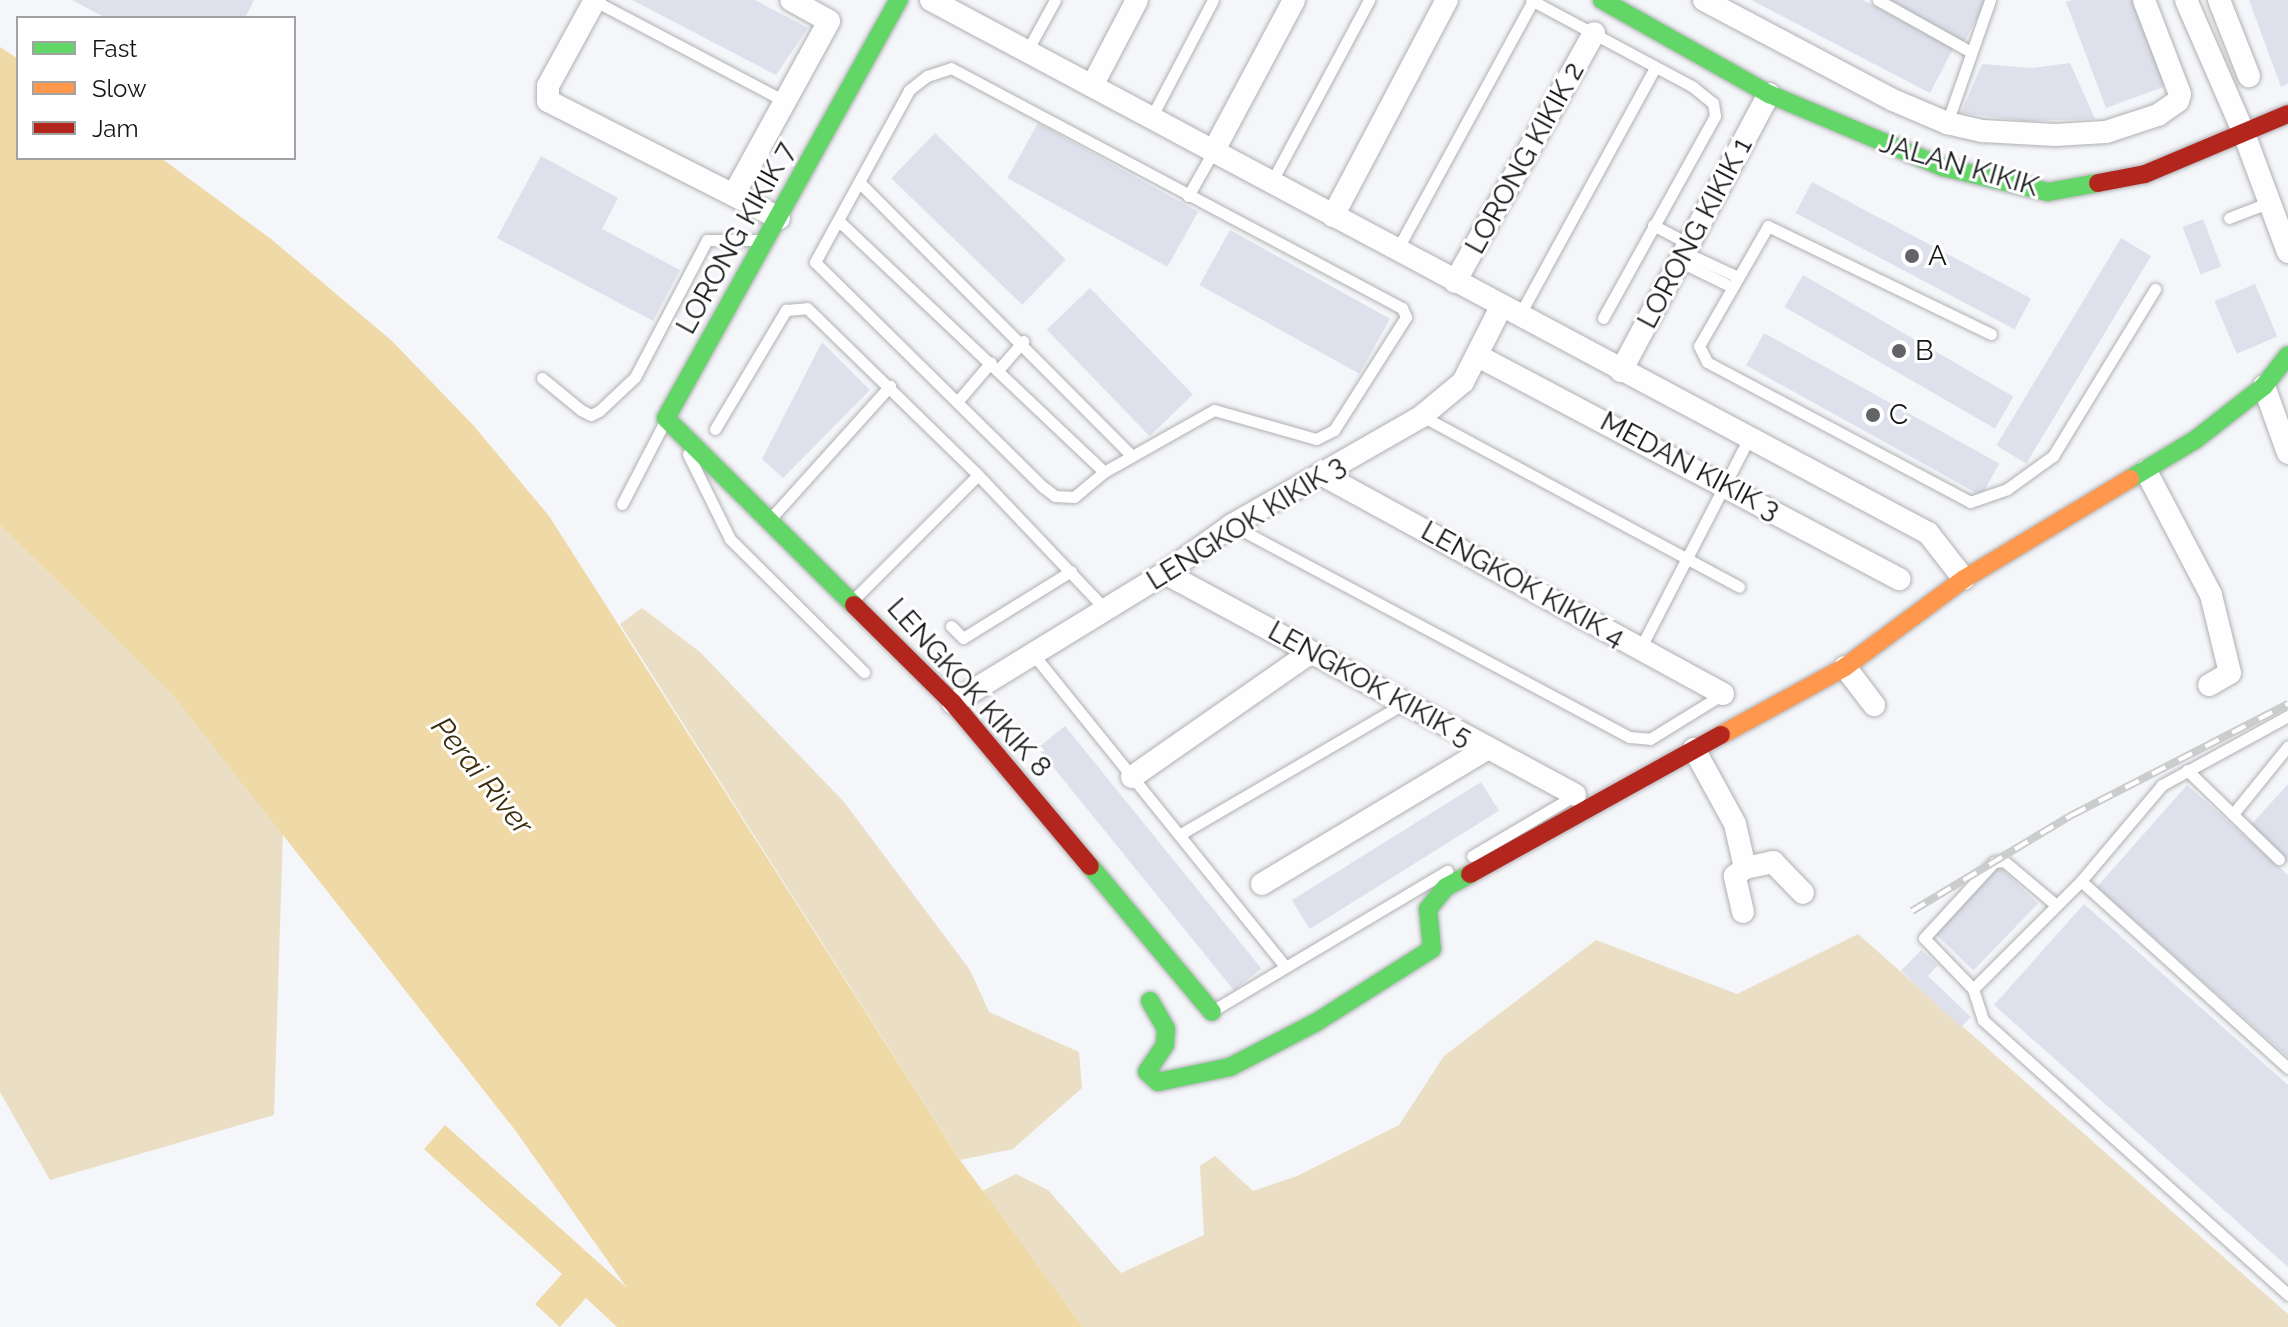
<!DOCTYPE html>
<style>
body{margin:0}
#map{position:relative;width:2288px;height:1327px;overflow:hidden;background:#f5f6f9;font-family:Raleway,sans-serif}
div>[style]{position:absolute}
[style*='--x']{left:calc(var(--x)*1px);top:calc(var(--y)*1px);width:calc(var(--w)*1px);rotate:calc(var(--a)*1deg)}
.green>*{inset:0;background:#eadfc5}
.water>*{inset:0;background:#efd9a6}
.building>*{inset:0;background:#dee0ec;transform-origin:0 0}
.roads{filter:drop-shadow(0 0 2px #afb0b3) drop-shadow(0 0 2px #afb0b3)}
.lane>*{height:11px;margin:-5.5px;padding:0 5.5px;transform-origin:5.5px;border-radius:5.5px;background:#fefefe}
.street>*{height:22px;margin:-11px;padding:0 11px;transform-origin:11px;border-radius:11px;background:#fefefe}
.fast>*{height:18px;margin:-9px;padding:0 9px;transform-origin:9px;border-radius:9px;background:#63d668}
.slow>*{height:18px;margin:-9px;padding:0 9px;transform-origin:9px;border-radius:9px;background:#ff974d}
.jam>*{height:18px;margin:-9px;padding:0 9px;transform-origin:9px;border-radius:9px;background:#b3261e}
.rail>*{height:8px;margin-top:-4px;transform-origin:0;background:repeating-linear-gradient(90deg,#fff 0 15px,#cbcccc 0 30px);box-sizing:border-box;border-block:2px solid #cbcccc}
.dots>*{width:22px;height:22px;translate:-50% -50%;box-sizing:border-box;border:4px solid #fff;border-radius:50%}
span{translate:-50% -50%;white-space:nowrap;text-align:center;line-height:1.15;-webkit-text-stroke:6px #fff;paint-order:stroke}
.street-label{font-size:28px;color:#151618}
.poi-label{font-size:28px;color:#151618}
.left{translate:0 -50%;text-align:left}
.water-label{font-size:30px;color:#3b2e0d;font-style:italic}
.legend{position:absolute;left:16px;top:16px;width:280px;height:144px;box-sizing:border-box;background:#fff;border:2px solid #a1a2a3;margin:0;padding:10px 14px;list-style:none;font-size:24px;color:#151618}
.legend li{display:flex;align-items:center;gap:16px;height:40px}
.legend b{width:40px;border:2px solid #a1a2a3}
</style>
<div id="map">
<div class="green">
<i style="clip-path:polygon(0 525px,172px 694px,283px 831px,274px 1115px,50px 1180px,0 1092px)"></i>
<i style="clip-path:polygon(642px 608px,700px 652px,844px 802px,970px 970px,989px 1012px,1079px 1052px,1082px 1088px,1013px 1149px,960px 1160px,620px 624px)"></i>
<i style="clip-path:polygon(1858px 934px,2288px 1314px,2288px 1327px,1083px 1327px,982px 1191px,1016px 1174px,1048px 1190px,1121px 1273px,1204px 1235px,1200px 1166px,1215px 1156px,1253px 1191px,1297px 1176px,1399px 1125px,1444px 1056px,1596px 940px,1737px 994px)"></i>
</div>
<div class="water">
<i style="clip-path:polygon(0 47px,18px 59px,18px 158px,161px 158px,271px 239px,392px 341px,473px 425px,549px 516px,960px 1160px,1083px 1327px,617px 1327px,586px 1298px,560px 1327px,535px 1304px,562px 1274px,424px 1149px,445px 1125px,627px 1288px,515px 1130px,172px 694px,0 525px)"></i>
</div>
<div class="building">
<i style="clip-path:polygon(72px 0,254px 0,245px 18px,106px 18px)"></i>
<i style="clip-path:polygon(632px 0,755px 0,808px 28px,776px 75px)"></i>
<i style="clip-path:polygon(1751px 0,1863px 0,1954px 47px,1930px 93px)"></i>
<i style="clip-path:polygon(1890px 0,1987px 0,1964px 42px)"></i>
<i style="clip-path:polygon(2072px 0,2133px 0,2166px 86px,2106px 108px,2066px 2px)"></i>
<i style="clip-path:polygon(2249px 0,2288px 0,2288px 84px,2281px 87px)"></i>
<i style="clip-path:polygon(2070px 63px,2095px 119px,2026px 121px,1961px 113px,1982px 64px,2032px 68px)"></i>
<i style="left:1038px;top:123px;width:183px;height:63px;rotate:29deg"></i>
<i style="left:935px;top:133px;width:182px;height:63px;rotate:44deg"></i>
<i style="clip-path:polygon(541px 156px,618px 198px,602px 229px,680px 270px,653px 321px,497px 238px)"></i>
<i style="left:1812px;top:182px;width:248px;height:35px;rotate:28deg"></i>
<i style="left:2203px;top:219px;width:51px;height:22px;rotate:69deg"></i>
<i style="left:1230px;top:230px;width:183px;height:63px;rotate:29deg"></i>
<i style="left:2121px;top:238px;width:35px;height:242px;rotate:31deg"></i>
<i style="left:1803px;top:275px;width:243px;height:37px;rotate:30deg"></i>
<i style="left:2255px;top:284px;width:57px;height:44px;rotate:67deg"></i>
<i style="left:1090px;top:288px;width:148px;height:60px;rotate:46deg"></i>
<i style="left:1764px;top:333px;width:269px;height:37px;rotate:29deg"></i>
<i style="clip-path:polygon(822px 342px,870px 390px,783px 478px,762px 459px)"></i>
<i style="left:1065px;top:726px;width:312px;height:35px;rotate:51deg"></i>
<i style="left:1481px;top:782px;width:34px;height:223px;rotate:58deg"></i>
<i style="clip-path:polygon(2288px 784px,2288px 863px,2249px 827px)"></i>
<i style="clip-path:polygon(2187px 785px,2288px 875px,2288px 1057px,2097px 887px)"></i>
<i style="left:1997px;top:864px;width:57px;height:93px;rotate:44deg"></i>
<i style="clip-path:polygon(2084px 904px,2288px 1085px,2288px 1267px,1994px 1005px)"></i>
<i style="clip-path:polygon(1921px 950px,1938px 965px,1928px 976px,1971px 1017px,1961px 1027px,1901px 971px)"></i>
</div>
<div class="roads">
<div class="lane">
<i style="--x:1531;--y:0;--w:184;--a:28.2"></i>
<i style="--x:1693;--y:87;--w:26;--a:39"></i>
<i style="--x:1713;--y:103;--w:13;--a:81"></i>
<i style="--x:1715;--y:116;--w:231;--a:119"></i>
<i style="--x:1878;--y:0;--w:107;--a:29.2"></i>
<i style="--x:595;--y:1;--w:215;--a:27.8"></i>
<i style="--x:1027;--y:51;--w:58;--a:-61.2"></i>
<i style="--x:951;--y:68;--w:511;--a:28.02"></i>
<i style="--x:1402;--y:308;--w:10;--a:66"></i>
<i style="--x:1406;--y:317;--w:134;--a:122.5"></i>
<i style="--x:1334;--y:430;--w:20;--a:153"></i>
<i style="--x:1316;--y:439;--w:106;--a:-164.1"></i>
<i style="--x:1214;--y:410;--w:126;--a:150.6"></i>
<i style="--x:1104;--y:472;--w:39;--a:140"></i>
<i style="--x:1074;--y:497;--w:19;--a:-177"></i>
<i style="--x:1055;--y:496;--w:15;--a:-143"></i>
<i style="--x:1043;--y:487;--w:320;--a:-135.4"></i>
<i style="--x:815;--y:262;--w:196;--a:-61.3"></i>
<i style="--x:909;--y:90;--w:23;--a:-38"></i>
<i style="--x:927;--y:76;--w:25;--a:-18"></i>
<i style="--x:1151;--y:118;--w:133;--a:-62.3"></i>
<i style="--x:1947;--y:123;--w:130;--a:-70.7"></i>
<i style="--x:1271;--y:183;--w:208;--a:-61.8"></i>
<i style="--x:861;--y:184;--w:383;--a:45.1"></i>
<i style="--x:1188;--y:196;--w:51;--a:-60.4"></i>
<i style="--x:2229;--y:218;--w:44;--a:-21.3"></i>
<i style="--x:841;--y:223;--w:362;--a:43.4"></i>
<i style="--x:1653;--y:225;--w:41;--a:27.8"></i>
<i style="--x:1397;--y:250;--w:284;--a:-61.4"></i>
<i style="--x:1684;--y:252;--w:57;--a:24.8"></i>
<i style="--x:1679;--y:261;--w:57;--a:26.1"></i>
<i style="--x:1519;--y:316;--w:281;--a:-61.3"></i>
<i style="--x:1991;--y:334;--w:248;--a:-154.2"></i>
<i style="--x:1768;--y:226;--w:138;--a:119.9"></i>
<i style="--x:1699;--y:346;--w:18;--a:63"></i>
<i style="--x:1707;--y:362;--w:298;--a:28"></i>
<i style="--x:1970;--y:502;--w:39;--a:-19"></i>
<i style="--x:2007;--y:489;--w:57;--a:-35.7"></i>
<i style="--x:2053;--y:456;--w:196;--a:-58.6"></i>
<i style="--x:999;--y:369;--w:37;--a:-49"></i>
<i style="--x:542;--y:378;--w:50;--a:39.4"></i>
<i style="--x:581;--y:410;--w:11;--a:27"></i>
<i style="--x:591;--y:415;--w:9;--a:-27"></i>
<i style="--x:599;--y:411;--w:50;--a:-43.4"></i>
<i style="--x:635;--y:377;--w:155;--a:-62.3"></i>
<i style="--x:707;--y:240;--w:56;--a:0"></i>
<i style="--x:957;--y:402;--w:52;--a:-49.6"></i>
<i style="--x:1422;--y:416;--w:360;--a:28.3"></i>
<i style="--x:715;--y:429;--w:139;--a:-59.2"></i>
<i style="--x:786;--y:310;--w:21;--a:-5"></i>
<i style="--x:807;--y:308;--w:239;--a:44.3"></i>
<i style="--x:978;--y:475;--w:185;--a:46.5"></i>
<i style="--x:688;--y:454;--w:95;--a:63.7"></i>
<i style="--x:730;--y:539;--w:189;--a:44.8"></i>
<i style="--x:622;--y:504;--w:91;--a:-62.6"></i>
<i style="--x:771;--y:518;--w:178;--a:-48"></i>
<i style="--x:1232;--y:525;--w:450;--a:28.1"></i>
<i style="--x:1629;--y:737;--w:21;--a:5"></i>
<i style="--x:1650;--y:739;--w:86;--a:-31.7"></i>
<i style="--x:852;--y:601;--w:178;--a:-45"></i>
<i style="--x:951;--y:626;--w:17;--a:45"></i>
<i style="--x:963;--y:638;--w:127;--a:-31.8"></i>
<i style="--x:1640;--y:649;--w:235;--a:-62.7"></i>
<i style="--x:1033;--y:654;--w:401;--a:51.1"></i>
<i style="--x:2288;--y:716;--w:144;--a:151.3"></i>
<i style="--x:2162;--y:785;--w:126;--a:130.2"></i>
<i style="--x:2081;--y:881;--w:279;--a:42.1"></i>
<i style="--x:2187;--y:770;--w:128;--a:44.1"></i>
<i style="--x:2233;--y:814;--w:87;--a:-51"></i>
<i style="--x:1179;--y:835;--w:262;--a:-30.3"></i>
<i style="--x:1472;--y:856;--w:118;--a:-30.5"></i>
<i style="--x:2056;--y:905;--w:68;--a:-139.8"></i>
<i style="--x:2004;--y:861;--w:10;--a:174"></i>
<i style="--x:1994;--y:862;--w:103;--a:132.6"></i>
<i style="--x:1924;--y:938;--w:71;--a:46.1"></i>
<i style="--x:1973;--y:989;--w:33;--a:72"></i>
<i style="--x:1983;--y:1020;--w:411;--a:42"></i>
<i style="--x:1973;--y:989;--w:153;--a:-45"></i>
<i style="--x:1212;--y:1011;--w:274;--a:-30.8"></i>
</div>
<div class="street">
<i style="--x:595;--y:0;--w:98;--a:118.7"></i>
<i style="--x:548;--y:86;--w:15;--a:90"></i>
<i style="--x:548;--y:101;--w:259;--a:26.9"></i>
<i style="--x:931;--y:0;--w:1131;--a:28.13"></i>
<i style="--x:1928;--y:533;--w:58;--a:52"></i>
<i style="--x:1704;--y:0;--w:214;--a:27.9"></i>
<i style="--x:1893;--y:100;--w:59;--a:23.1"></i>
<i style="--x:1947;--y:123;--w:37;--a:13"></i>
<i style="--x:1983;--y:131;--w:72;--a:3.2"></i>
<i style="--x:2055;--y:135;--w:51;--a:-3.4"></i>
<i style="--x:2106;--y:132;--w:55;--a:-18.1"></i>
<i style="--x:2158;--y:115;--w:24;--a:-35"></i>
<i style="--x:2178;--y:101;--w:7;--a:-74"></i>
<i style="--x:2180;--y:94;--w:101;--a:-111"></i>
<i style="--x:2186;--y:0;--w:143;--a:66.5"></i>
<i style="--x:2243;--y:131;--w:129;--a:69.6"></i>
<i style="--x:2219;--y:0;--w:82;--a:68.5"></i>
<i style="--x:1092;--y:86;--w:97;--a:-62.4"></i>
<i style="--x:1213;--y:152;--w:172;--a:-61.9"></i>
<i style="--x:734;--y:194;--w:197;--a:-61.2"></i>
<i style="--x:829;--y:21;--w:43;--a:-151.1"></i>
<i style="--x:1333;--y:216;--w:244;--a:-62.2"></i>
<i style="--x:1455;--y:282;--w:285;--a:-60.8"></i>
<i style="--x:1478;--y:356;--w:477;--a:27.9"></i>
<i style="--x:1621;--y:371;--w:314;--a:-61.9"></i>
<i style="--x:2264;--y:386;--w:71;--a:70.3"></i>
<i style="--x:2146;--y:471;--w:140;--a:62.3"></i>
<i style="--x:2211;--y:595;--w:80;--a:76.3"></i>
<i style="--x:2230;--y:673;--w:24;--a:150"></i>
<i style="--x:1323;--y:475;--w:456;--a:28.7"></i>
<i style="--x:1165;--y:573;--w:466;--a:28.4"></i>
<i style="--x:1845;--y:667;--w:48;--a:52.7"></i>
<i style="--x:953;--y:703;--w:249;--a:-31.5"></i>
<i style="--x:1165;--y:573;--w:82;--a:-35.6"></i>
<i style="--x:1232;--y:525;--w:219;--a:-29.8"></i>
<i style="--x:1422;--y:416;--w:53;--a:-39.7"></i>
<i style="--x:1463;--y:382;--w:84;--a:-63.1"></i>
<i style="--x:1694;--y:749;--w:85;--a:61.3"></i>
<i style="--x:1735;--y:824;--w:45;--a:77.2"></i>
<i style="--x:1132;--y:777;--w:218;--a:-34.9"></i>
<i style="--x:1262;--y:884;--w:264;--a:-31"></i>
<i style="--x:1743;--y:912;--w:37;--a:-103"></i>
<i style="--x:1735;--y:876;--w:13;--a:-39"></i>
<i style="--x:1745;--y:868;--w:29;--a:-12"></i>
<i style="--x:1773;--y:862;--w:43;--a:45.9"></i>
</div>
<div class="fast">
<i style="--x:1602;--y:0;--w:192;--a:29.4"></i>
<i style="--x:1769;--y:94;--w:189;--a:22.8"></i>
<i style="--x:1943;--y:167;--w:108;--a:13.4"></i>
<i style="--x:2048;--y:192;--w:51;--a:-10.2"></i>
<i style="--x:2130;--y:479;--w:76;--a:-31"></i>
<i style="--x:2195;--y:440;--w:88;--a:-38"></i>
<i style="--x:2264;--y:386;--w:39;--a:-52"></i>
<i style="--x:854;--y:605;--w:265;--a:-135.2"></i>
<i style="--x:666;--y:418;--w:479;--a:-60.9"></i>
<i style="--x:1090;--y:866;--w:190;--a:50.1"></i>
<i style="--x:1150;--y:1001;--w:32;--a:60"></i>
<i style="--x:1166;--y:1029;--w:16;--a:94"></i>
<i style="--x:1165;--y:1045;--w:32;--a:124"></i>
<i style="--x:1147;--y:1072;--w:15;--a:42"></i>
<i style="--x:1158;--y:1082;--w:74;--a:-11.8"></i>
<i style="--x:1230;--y:1067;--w:96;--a:-27.4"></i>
<i style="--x:1315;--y:1023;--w:138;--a:-32.3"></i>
<i style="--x:1432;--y:949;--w:40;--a:-95.7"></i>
<i style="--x:1428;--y:909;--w:28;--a:-51"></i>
<i style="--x:1446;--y:887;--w:27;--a:-28"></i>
</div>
<div class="slow">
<i style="--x:1721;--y:735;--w:141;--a:-28.7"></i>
<i style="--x:1845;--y:667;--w:148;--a:-36.5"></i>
<i style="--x:1964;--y:579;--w:194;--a:-31.1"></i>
</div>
<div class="jam">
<i style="--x:2098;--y:183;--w:48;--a:-10.8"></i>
<i style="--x:2145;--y:174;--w:155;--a:-22.8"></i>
<i style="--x:854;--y:605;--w:139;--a:44.7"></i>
<i style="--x:953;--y:703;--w:213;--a:50"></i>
<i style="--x:1470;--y:874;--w:287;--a:-29"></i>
</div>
</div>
<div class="rail">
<i style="--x:1912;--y:911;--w:187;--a:-31"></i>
<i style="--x:2072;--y:815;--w:243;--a:-27.2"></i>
</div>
<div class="dots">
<i style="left:1912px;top:256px;background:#636467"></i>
<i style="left:1899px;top:351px;background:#636467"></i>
<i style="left:1873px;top:415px;background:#636467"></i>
</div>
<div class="street-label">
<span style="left:1525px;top:158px;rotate:-61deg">LORONG KIKIK 2</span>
<span style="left:1959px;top:165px;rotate:16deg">JALAN KIKIK</span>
<span style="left:1695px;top:233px;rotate:-62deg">LORONG KIKIK 1</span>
<span style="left:736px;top:238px;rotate:-61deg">LORONG KIKIK 7</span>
<span style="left:1690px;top:466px;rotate:28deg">MEDAN KIKIK 3</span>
<span style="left:1246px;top:523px;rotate:-32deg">LENGKOK KIKIK 3</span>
<span style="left:1523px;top:584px;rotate:29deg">LENGKOK KIKIK 4</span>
<span style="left:1370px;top:684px;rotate:29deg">LENGKOK KIKIK 5</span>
<span style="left:969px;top:688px;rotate:48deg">LENGKOK KIKIK 8</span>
</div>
<div class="poi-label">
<span class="left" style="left:1928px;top:256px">A</span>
<span class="left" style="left:1915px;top:351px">B</span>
<span class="left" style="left:1889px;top:415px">C</span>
</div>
<div class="water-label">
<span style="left:482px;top:776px;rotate:51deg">Perai River</span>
</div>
<ul class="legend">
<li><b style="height:10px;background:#63d668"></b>Fast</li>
<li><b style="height:10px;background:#ff974d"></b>Slow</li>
<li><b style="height:10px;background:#b3261e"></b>Jam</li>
</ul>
</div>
